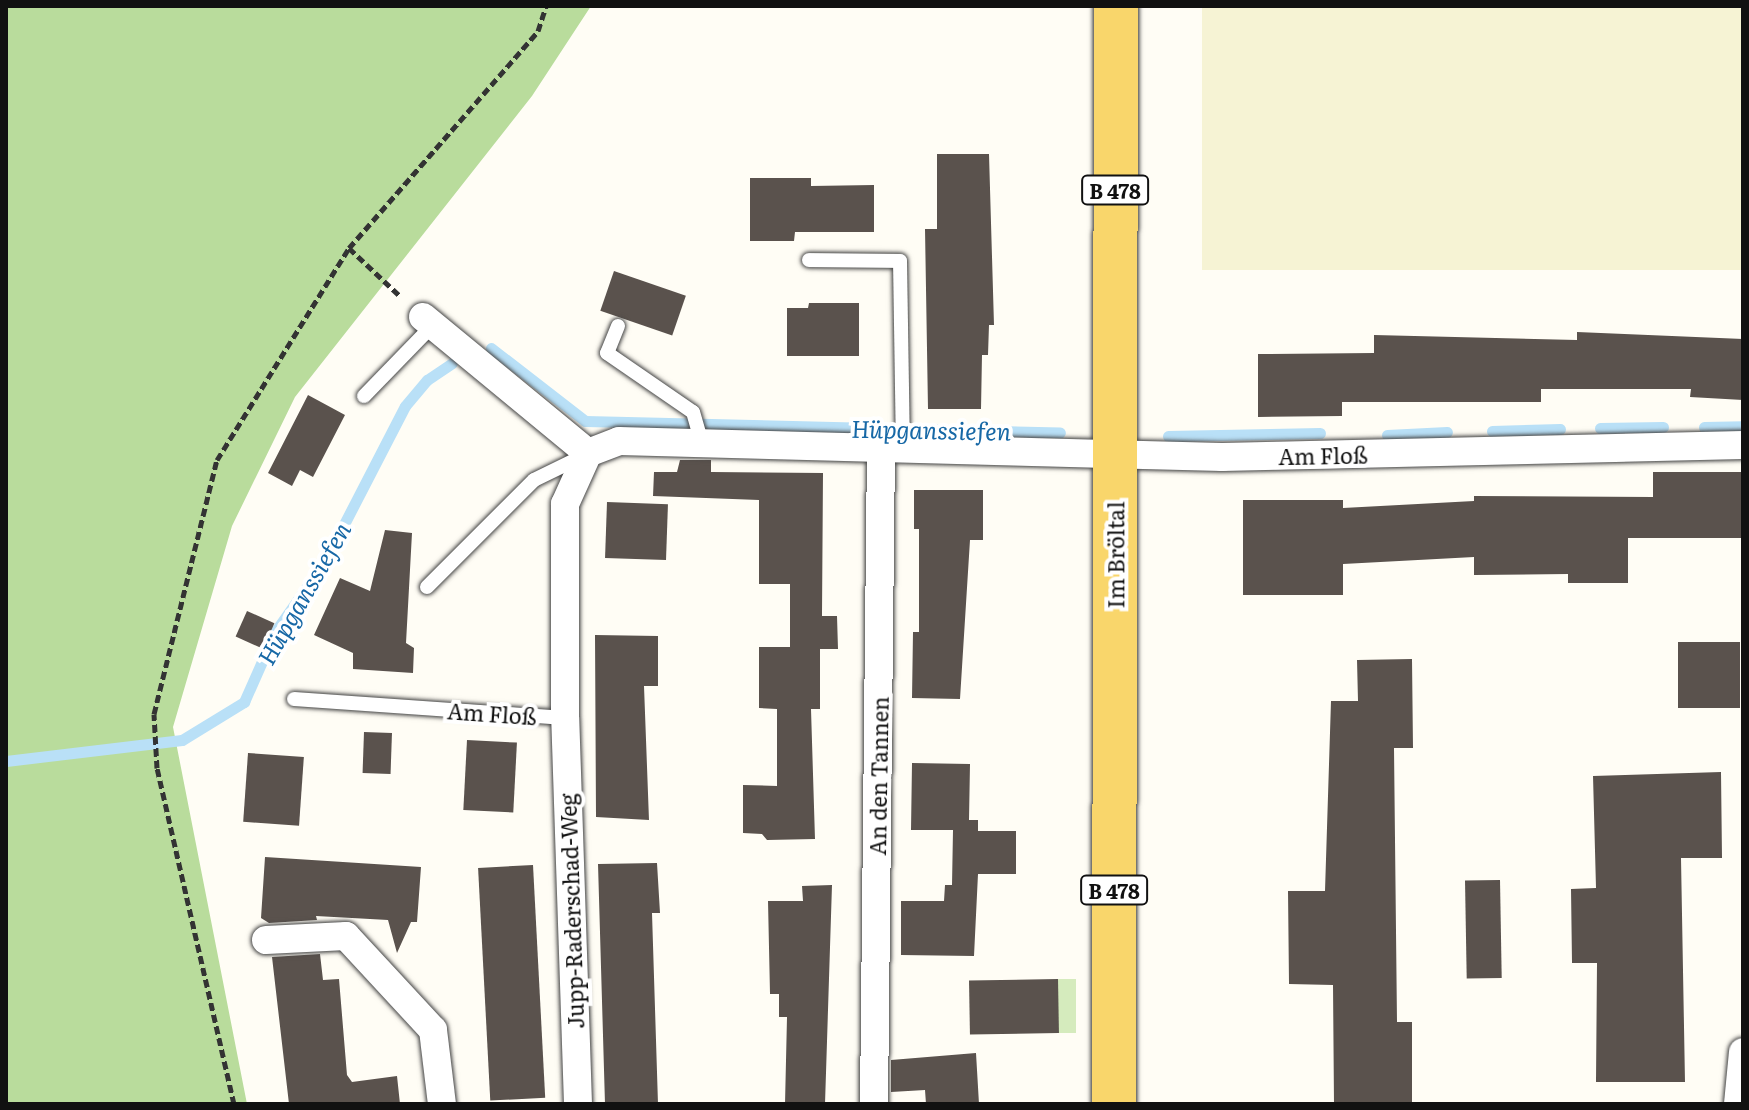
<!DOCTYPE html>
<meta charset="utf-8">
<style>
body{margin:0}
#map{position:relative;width:1749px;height:1110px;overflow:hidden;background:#fffdf5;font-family:Literata,serif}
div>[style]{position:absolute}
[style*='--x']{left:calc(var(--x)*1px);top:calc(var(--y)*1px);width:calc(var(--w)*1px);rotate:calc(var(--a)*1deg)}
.farmland>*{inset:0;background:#f6f3d4;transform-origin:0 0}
.green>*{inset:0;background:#d5ebbd;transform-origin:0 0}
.forest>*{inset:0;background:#b9dc9c}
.stream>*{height:11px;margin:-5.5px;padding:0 5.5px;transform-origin:5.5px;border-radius:5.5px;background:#b9e0f7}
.building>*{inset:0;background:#5a524d;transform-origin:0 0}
.path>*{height:5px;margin-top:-2.5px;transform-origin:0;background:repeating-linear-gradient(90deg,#333 0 8px,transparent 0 12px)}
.roads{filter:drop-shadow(0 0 2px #444) drop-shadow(0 0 2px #444)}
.service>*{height:14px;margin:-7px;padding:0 7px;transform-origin:7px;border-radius:7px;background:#fff}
.minor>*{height:28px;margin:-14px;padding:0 14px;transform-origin:14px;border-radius:14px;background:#fff}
.primary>*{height:44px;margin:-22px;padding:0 22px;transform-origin:22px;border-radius:22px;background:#f9d66b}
span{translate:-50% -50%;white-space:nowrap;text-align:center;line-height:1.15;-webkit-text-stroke:8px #fff;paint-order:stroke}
.shield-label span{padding:2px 6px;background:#fff;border:2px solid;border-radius:6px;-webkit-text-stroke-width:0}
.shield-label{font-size:20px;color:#111;font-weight:700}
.street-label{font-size:22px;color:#111}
.water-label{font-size:24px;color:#1768a6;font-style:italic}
.frame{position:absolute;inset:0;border:8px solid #111;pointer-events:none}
</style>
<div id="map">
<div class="farmland">
<i style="left:1202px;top:6px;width:541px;height:264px"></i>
</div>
<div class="green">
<i style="left:1058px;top:979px;width:18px;height:54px"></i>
</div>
<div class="forest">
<i style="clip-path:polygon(6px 6px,591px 6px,532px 96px,295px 397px,232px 526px,173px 727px,247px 1104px,6px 1104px)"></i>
</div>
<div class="stream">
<i style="--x:491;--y:348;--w:119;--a:37.8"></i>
<i style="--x:585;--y:421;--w:475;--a:1.4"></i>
<i style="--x:1704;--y:427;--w:39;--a:-1"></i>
<i style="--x:1600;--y:428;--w:63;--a:-0.9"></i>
<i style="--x:1492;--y:431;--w:68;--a:-1.7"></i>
<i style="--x:1387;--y:435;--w:60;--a:-2.9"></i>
<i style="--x:1168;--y:436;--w:152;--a:-1.1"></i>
<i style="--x:6;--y:761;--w:177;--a:-6.8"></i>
<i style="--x:182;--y:740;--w:73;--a:-31.5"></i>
<i style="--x:244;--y:702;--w:77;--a:-66.1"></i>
<i style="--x:275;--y:632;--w:87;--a:-54.8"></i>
<i style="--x:325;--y:561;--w:174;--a:-62.7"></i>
<i style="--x:405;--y:406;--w:34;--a:-50"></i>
<i style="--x:427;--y:380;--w:30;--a:-34"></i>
</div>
<div class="building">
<i style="clip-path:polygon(937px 154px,989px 154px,994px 325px,989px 325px,988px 355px,982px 355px,981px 409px,928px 409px,925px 229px,937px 229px)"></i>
<i style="clip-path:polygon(750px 178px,811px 178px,811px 186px,874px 185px,874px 232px,795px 232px,794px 241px,750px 241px)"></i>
<i style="left:614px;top:271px;width:76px;height:42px;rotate:19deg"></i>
<i style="clip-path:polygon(809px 303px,859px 303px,859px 356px,787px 356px,787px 308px,808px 308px)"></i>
<i style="clip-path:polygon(1577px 332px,1743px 339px,1743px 400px,1690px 397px,1691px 389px,1541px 389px,1541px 402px,1342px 402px,1342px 416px,1258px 417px,1258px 354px,1374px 353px,1374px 335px,1577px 340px)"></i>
<i style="clip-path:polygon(308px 395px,345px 415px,313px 477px,300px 470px,292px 486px,268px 473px)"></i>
<i style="clip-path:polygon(680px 460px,711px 460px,711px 472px,823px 473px,822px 616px,837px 616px,838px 649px,820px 649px,820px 709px,811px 709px,815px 839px,767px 840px,762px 834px,743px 833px,743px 785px,777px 786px,777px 709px,759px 708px,759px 647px,790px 647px,790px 584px,759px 584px,759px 500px,653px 496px,654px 472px,677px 472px)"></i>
<i style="clip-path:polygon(1653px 472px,1743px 472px,1743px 538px,1628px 538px,1628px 583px,1568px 583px,1568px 574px,1474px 575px,1474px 557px,1343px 564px,1343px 595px,1243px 595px,1243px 500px,1343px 500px,1343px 508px,1474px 501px,1474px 496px,1653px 497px)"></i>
<i style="clip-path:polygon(914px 490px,983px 490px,983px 540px,970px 540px,960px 699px,912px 698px,913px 632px,919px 632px,919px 529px,914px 529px)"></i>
<i style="left:607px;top:502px;width:61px;height:56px;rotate:2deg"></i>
<i style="clip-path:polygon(385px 530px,412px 533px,406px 643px,414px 648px,413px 673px,353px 669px,353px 653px,314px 635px,340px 578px,370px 591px)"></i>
<i style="left:247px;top:611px;width:30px;height:28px;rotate:24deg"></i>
<i style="clip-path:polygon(595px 635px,658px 636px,658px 686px,644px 686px,649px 820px,596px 817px)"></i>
<i style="left:1678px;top:642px;width:62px;height:66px"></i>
<i style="clip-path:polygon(1412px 659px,1413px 748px,1394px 748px,1397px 1022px,1412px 1022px,1412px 1104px,1334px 1104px,1333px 985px,1289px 984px,1288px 891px,1325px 891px,1331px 701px,1358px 701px,1357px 660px)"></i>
<i style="left:364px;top:732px;width:28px;height:41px;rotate:2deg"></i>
<i style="left:467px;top:740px;width:50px;height:70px;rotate:3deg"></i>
<i style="left:248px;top:753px;width:56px;height:69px;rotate:4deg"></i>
<i style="clip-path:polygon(912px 763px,970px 764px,969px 820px,978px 820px,978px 831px,1016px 831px,1016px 874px,978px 874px,974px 956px,901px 955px,901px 901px,944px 901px,945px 885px,952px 885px,953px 830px,911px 830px)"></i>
<i style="clip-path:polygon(1721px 772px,1722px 858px,1681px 858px,1685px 1082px,1596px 1082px,1597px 963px,1572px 963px,1571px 889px,1596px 888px,1593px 776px)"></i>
<i style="clip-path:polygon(265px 857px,421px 867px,417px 922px,411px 922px,397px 953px,388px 920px,316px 916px,317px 920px,269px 923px,261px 918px)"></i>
<i style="clip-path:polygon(657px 863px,660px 913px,652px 913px,658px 1104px,605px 1104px,598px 864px)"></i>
<i style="left:533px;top:865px;width:233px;height:55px;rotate:87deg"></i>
<i style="left:1500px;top:880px;width:98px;height:35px;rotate:89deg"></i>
<i style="clip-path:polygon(832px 885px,825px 1104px,785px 1104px,787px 1017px,779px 1017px,779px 994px,770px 994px,768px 901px,803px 901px,802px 886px)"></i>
<i style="clip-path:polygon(320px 954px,323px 980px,339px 979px,347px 1075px,352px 1082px,397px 1076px,400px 1104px,289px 1104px,272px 957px)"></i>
<i style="left:1058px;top:979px;width:54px;height:89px;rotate:89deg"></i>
<i style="clip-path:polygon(976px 1053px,979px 1104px,926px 1104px,925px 1090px,891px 1092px,891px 1060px)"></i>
</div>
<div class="path">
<i style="--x:349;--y:248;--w:71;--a:43.3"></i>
<i style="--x:234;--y:1104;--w:345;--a:-102.9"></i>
<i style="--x:157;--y:768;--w:54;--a:-93.2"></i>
<i style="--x:154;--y:714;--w:262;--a:-76.1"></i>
<i style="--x:217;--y:460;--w:250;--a:-58.1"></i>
<i style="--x:349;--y:248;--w:288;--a:-48.9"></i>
<i style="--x:538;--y:31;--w:26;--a:-72"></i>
</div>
<div class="roads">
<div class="service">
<i style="--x:809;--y:260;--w:91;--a:0.6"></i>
<i style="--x:900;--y:261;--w:188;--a:89.1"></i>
<i style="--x:618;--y:326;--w:29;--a:112"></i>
<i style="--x:607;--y:353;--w:104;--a:34.5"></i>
<i style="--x:693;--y:412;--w:33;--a:74"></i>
<i style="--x:364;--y:396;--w:98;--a:-45.8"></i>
<i style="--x:427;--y:587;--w:151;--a:-45"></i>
<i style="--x:534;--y:480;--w:57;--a:-26.1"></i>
<i style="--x:294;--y:699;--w:272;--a:4"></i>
</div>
<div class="minor">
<i style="--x:423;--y:317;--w:214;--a:39.5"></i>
<i style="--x:588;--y:453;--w:33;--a:-21"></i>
<i style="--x:619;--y:441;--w:603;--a:1.52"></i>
<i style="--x:1222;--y:457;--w:521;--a:-1.32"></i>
<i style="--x:266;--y:940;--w:80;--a:-2.9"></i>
<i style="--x:346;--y:936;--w:128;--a:47.2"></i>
<i style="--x:433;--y:1030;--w:75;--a:83.1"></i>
<i style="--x:578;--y:1104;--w:386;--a:-91.9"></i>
<i style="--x:565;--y:718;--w:214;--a:-90"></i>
<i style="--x:565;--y:504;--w:56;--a:-65.7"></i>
<i style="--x:874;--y:1104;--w:656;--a:-89.39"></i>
<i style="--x:1738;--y:1104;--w:52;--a:-84.5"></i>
</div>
<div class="primary">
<i style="--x:1114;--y:1104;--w:1098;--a:-89.9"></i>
</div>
</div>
<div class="shield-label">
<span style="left:1115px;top:190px">B 478</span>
<span style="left:1114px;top:890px">B 478</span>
</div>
<div class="street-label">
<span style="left:1323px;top:455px;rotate:-1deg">Am Floß</span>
<span style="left:1115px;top:555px;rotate:-90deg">Im Bröltal</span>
<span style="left:492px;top:713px;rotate:4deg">Am Floß</span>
<span style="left:878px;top:776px;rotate:-89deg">An den Tannen</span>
<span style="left:571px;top:911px;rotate:-92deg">Jupp-Raderschad-Weg</span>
</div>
<div class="water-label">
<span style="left:931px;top:429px;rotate:1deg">Hüpganssiefen</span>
<span style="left:303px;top:593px;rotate:-60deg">Hüpganssiefen</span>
</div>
<div class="frame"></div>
</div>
